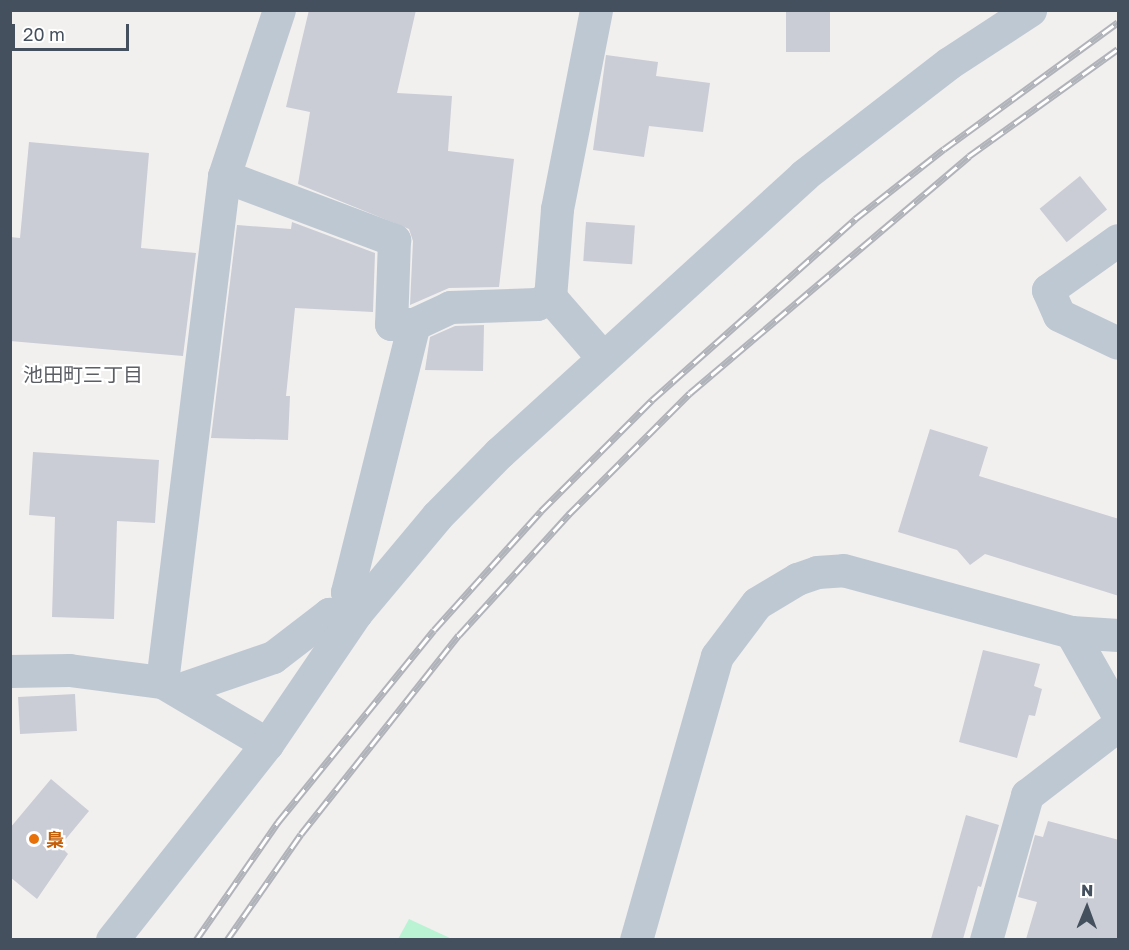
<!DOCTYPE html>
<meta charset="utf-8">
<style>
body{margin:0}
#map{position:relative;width:1129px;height:950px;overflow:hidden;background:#f2efef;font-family:"Golos Text","Noto Sans JP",sans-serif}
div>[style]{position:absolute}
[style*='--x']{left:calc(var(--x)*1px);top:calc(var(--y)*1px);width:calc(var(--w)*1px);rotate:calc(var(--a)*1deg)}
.green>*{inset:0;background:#b9f3d4}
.building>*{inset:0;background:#cacdd5;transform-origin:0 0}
.minor>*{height:33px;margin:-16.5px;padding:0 16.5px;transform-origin:16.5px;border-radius:16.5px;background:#bec8d2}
.rail>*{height:7px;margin-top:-3.5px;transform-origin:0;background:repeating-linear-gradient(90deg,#fff 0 14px,#b0b3ba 0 28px);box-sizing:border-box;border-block:2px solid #b0b3ba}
.dots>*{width:16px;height:16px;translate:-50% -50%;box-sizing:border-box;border:3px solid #fff;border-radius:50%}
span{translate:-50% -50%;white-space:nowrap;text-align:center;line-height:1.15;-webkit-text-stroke:4.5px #fff;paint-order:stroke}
.food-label{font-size:18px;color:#c56008;font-weight:700}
.left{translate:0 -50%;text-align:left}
.neighbourhood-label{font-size:20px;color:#5b5e65}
.frame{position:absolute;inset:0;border:12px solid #45505e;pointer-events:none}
.north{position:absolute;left:1057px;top:878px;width:60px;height:60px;-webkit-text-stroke:4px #fff;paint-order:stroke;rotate:1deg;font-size:16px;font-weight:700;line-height:24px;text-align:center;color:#45505e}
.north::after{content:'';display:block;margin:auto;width:21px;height:27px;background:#45505e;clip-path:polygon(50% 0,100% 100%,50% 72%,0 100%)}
.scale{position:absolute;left:12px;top:24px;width:117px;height:27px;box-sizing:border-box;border:3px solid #45505e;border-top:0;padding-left:8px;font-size:18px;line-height:21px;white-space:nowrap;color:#45505e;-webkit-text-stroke:4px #fff;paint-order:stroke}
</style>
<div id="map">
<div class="green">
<i style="clip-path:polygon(409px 919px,452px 939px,398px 939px)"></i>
</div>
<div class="building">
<i style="clip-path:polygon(309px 10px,416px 10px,397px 93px,452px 96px,448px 151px,514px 159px,499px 287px,449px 288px,410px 305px,413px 241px,409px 229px,298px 184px,310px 112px,286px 107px)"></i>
<i style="left:786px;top:10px;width:44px;height:42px"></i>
<i style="clip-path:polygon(606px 55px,658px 62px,656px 76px,710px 83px,703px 132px,649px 126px,644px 157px,593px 150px)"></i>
<i style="clip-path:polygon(29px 142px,149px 153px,141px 248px,196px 253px,183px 356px,10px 341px,10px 237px,20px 238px)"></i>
<i style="left:1080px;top:176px;width:43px;height:52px;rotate:51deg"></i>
<i style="clip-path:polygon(292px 222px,375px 253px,373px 312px,295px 308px,286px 396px,290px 396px,288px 440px,211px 438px,237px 225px,291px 229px)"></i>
<i style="left:586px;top:222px;width:49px;height:39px;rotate:4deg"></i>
<i style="clip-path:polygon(484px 325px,483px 371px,425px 370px,430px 337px,455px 326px)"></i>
<i style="clip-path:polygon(930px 429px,988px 447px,979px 476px,1119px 519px,1119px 596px,985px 554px,970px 565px,957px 550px,898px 532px)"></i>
<i style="clip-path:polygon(33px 452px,159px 460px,155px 523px,117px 521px,114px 619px,52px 617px,55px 517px,29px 515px)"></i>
<i style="clip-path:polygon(983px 650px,1040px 664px,1034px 686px,1042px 689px,1035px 716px,1029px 715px,1017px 758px,959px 742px)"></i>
<i style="left:75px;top:694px;width:37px;height:57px;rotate:87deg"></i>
<i style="clip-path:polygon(51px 779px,89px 811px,60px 846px,68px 854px,37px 899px,10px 877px,10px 828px)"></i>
<i style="clip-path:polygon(966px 815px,999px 825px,981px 887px,978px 886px,963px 939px,931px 939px)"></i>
<i style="clip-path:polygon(1048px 821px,1119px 840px,1119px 939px,1026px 939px,1037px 902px,1018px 897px,1035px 835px,1043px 837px)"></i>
</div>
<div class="minor">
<i style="--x:596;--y:10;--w:203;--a:101.1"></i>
<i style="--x:557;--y:209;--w:88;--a:94.5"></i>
<i style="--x:550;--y:297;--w:81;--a:49"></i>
<i style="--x:224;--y:176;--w:182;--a:20.6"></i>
<i style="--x:394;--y:240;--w:84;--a:92"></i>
<i style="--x:391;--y:324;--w:23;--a:0"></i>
<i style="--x:414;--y:324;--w:40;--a:-25"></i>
<i style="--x:450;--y:307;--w:87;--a:-2"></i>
<i style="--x:537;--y:304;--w:15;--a:-28"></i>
<i style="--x:1118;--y:240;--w:86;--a:144.5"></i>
<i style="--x:1048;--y:290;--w:27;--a:66"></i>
<i style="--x:1059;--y:315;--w:65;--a:25.4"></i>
<i style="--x:356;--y:613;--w:23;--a:-113"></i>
<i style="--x:347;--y:592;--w:276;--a:-76"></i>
<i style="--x:1071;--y:632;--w:47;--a:3.7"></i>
<i style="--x:10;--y:671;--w:59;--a:-1"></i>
<i style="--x:69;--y:670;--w:94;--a:7.4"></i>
<i style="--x:180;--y:689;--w:98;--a:-19"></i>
<i style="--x:273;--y:657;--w:71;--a:-37.5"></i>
<i style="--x:329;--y:614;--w:22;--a:18"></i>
<i style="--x:267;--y:744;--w:122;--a:-149.4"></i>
<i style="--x:162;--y:682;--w:510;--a:-83.01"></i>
<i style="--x:224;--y:176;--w:175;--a:-71.7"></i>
<i style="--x:112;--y:940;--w:250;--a:-51.7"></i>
<i style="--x:267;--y:744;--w:158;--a:-55.8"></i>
<i style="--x:356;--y:613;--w:126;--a:-50.1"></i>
<i style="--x:437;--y:516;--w:88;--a:-45.5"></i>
<i style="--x:499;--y:453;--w:413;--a:-42.3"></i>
<i style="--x:804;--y:175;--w:183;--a:-37.7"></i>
<i style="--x:949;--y:63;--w:97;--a:-33.2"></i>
<i style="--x:636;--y:940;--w:295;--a:-74.1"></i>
<i style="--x:717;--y:656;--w:66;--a:-53"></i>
<i style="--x:757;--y:603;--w:47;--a:-31"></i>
<i style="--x:797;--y:579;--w:21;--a:-19"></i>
<i style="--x:817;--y:572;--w:26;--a:-4"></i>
<i style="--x:843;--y:570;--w:236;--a:15.2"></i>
<i style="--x:1071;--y:632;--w:95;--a:60.5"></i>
<i style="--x:986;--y:940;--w:151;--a:-74.2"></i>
<i style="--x:1027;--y:795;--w:115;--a:-37.6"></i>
</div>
<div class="rail">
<i style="--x:196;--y:940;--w:144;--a:-55.2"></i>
<i style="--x:278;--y:822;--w:247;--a:-50.9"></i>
<i style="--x:434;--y:630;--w:160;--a:-48"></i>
<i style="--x:541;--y:511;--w:157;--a:-45"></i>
<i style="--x:652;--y:400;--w:272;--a:-41.7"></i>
<i style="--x:855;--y:219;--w:113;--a:-38.2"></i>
<i style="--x:944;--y:149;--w:215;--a:-36.1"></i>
<i style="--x:227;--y:940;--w:129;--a:-55.1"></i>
<i style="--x:301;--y:834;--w:254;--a:-51.6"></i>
<i style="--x:459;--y:635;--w:164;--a:-47.7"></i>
<i style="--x:569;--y:514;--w:171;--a:-45"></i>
<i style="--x:690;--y:393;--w:366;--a:-40.3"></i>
<i style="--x:969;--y:156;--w:183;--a:-35.7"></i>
</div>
<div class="dots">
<i style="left:34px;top:839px;background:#e8710a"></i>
</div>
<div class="food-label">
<span class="left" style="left:46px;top:839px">梟</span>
</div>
<div class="neighbourhood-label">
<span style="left:83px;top:374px">池田町三丁目</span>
</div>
<div class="frame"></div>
<div class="north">N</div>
<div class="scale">20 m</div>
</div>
